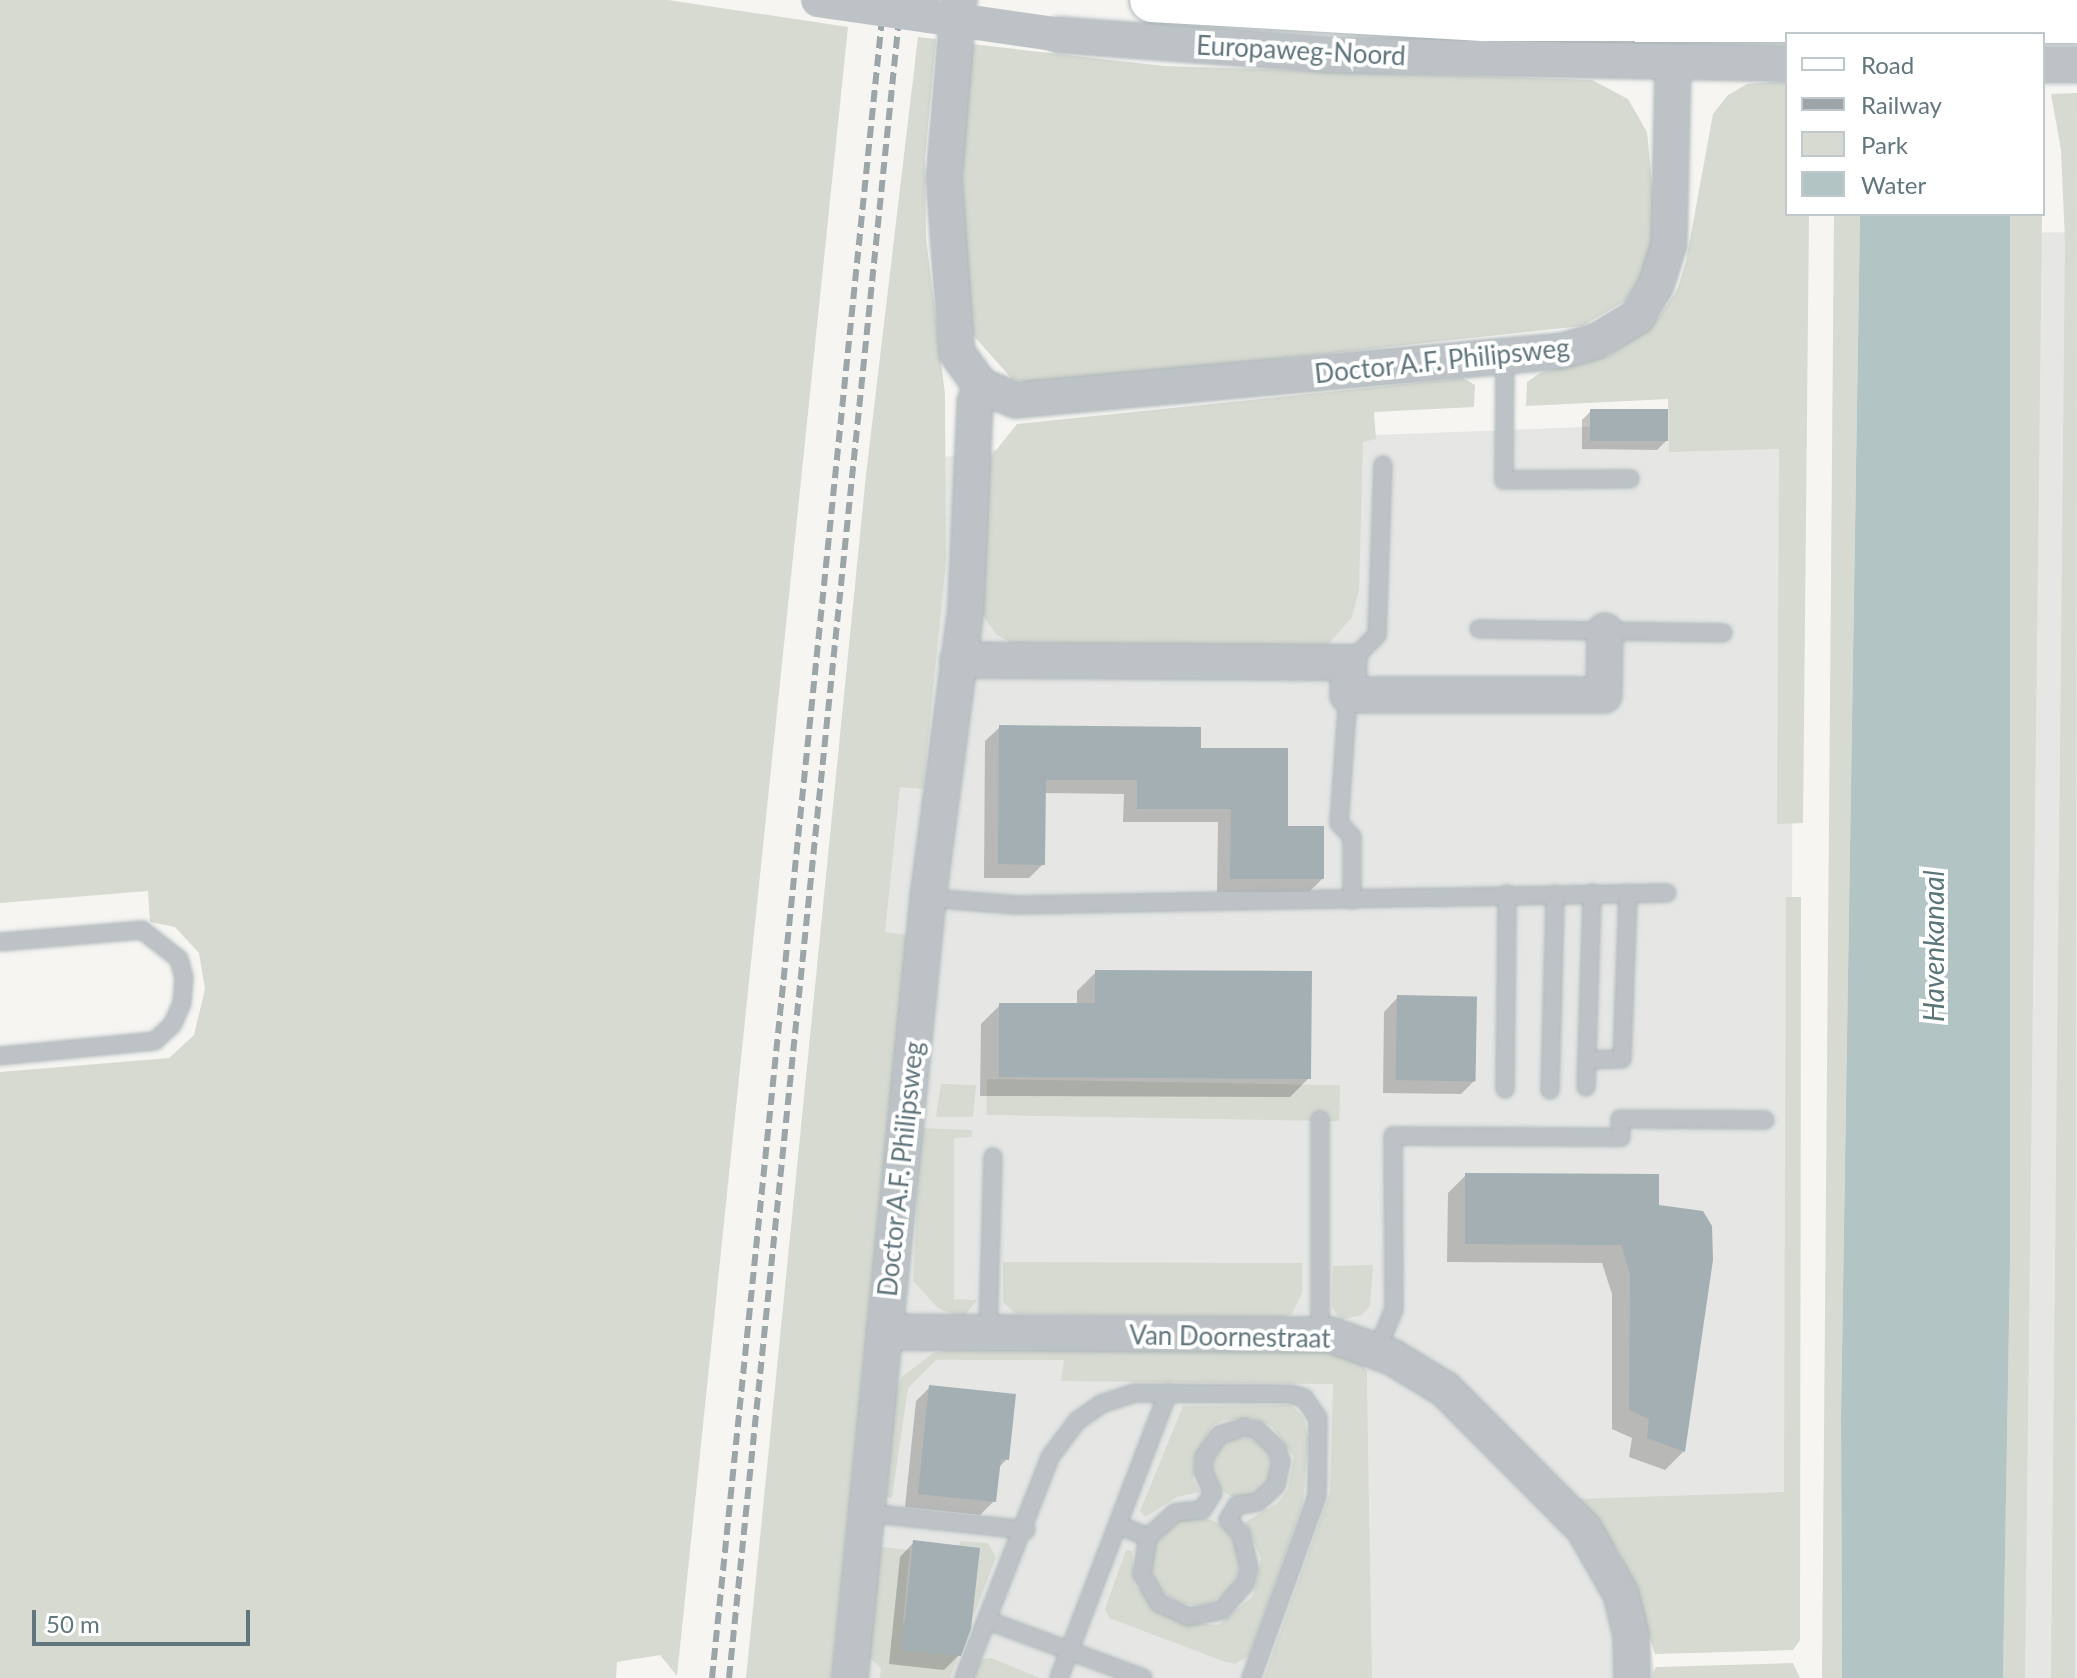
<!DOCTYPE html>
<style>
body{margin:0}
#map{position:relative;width:2077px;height:1678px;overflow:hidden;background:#f6f5f2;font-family:Lato,sans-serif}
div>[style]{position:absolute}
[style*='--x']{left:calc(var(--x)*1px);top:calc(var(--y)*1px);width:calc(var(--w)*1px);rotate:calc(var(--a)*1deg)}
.built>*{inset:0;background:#e6e7e5}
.green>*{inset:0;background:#d6dad1;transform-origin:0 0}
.round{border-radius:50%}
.water>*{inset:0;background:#b3c4c5}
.shadow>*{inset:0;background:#0003}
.building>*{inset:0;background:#a3afb2;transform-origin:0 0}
.roads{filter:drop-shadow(0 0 2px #acb5b8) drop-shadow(0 0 2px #acb5b8)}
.lane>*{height:16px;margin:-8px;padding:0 8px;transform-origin:8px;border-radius:8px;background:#bcc2c5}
.street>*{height:34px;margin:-17px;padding:0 17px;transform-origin:17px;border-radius:17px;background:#bcc2c5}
.secondary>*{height:44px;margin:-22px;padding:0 22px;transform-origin:22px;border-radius:22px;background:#fff}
.rail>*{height:6px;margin-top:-3px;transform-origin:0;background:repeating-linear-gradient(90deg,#9ca6a9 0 12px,transparent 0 18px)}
.street-bridge>*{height:34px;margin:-17px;padding:0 17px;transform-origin:17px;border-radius:17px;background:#bcc2c5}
span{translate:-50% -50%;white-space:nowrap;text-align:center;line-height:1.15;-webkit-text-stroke:8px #fff;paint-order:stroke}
.street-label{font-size:26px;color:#61767d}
.water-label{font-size:28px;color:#5b7678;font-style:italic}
.legend{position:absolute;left:1785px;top:32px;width:260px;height:184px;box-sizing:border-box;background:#fff;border:2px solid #c0c8cb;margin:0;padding:10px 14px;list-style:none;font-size:24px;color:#61767d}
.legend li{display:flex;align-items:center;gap:16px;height:40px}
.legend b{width:40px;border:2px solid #c0c8cb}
.scale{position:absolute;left:32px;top:1610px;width:218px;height:36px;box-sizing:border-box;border:4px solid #61767d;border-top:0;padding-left:10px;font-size:24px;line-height:28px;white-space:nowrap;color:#61767d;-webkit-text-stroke:6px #fff;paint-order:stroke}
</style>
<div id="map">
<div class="built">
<i style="clip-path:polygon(2077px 232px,2077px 1678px,2003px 1678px,2010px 1262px,2010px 233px)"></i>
<i style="clip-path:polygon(1793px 419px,1791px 1507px,1624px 1552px,1646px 1617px,1655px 1678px,749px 1678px,876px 466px,1004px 449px)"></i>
</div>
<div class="green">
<i style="clip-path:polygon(0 0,668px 0,848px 27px,677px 1676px,660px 1655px,617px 1662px,616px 1678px,0 1678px,0 1072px,169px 1058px,194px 1035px,205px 989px,199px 953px,175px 927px,150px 922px,148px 891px,0 903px)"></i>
<i style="clip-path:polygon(918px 37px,936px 39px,925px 158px,926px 238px,945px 394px,946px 561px,923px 789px,900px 787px,885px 932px,907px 935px,832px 1678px,746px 1678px,866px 475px)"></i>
<i style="clip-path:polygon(971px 44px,1164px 66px,1592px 80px,1628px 99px,1647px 132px,1657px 236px,1647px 271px,1625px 301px,1582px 326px,1146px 373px,1031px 383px,1012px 379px,973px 335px,967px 303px,960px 190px)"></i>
<i style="clip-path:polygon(1787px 81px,1787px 214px,1809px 214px,1803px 823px,1777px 824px,1779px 449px,1669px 452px,1668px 399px,1526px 406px,1527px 382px,1540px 373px,1608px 356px,1659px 317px,1677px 290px,1686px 261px,1713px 114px,1728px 95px,1747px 84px)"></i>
<i style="clip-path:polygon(2077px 93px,2075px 1678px,2051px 1678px,2065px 241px,2061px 150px,2051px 94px)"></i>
<i style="clip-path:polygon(1834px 214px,1860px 214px,1841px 1416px,1842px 1678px,1822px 1678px)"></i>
<i style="clip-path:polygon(2010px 214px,2042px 214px,2025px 1678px,2003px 1678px,2010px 1262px)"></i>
<i style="clip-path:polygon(1463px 378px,1475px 385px,1474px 407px,1374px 412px,1376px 439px,1363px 442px,1359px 590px,1352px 617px,1325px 648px,1011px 643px,996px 634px,982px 614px,989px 459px,1017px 424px)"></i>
<i style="clip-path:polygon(1786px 897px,1801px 897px,1800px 1640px,1793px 1650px,1655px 1654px,1620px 1553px,1577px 1499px,1784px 1492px)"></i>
<i style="left:987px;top:1079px;width:353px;height:36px;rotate:1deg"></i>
<i style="clip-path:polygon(941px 1084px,976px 1085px,973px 1117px,936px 1117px)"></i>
<i style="clip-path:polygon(921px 1128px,972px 1130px,972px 1137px,954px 1138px,954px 1299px,977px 1300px,963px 1318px,938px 1308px,913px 1281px)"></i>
<i style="clip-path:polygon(1003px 1262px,1302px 1263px,1302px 1293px,1292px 1314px,1281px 1318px,1016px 1314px,1003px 1302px)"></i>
<i style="clip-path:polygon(1373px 1265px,1370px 1306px,1362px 1315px,1340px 1320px,1332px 1306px,1333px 1266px)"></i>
<i style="clip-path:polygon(954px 1349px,1325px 1352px,1359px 1361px,1367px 1371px,1367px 1387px,1372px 1678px,1264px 1678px,1330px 1493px,1333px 1384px,1061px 1381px,1064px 1360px,936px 1360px,908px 1388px,892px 1498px,886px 1497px,894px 1397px,902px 1377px,933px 1353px)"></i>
<i style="clip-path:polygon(1291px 1405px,1304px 1418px,1308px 1438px,1303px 1503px,1249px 1656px,1235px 1664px,1226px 1662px,1109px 1618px,1105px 1609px,1126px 1550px,1132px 1551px,1135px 1586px,1181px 1622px,1218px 1625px,1253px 1596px,1261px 1558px,1245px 1522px,1278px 1503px,1288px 1489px,1294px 1457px,1272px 1426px,1252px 1418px,1223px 1420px,1211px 1427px,1194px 1460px,1193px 1480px,1200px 1492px,1177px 1497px,1145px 1517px,1140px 1511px,1183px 1406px)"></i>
<i class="round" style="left:1212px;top:1438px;width:60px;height:60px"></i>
<i class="round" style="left:1151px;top:1517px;width:88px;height:88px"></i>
<i style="clip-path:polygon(960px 1541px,988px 1543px,996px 1557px,950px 1678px,880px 1678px,881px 1668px,866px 1654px,881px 1547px,910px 1550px,903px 1623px,949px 1627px)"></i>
<i style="clip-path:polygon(991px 1658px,1038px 1677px,1038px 1678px,971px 1678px,982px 1659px)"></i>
<i style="clip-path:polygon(1793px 1663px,1800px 1678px,1651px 1678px,1656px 1667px)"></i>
</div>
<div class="water">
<i style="clip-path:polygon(1860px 214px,2010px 214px,2010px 1262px,2003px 1678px,1842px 1678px,1841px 1416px)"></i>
</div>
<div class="shadow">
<i style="clip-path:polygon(1591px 411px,1666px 441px,1657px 450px,1582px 449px,1582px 420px)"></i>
<i style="clip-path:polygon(1000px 727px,1199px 750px,1286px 828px,1322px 879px,1308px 893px,1217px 892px,1218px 822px,1123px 822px,1124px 794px,1044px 793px,1043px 864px,1029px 878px,984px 878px,985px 741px)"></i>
<i style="clip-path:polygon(1096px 972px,1309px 1078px,1290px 1097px,980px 1096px,981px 1024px,1000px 1005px,1077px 1005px,1077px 991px)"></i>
<i style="clip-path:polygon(1398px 997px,1475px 1080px,1461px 1094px,1383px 1093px,1384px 1012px)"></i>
<i style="clip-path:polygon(1466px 1175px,1657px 1206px,1711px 1260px,1683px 1452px,1665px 1470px,1629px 1457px,1632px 1438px,1612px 1429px,1612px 1294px,1602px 1263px,1447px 1262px,1448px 1193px)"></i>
<i style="clip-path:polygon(930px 1387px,1007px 1459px,997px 1469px,994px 1501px,980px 1515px,905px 1507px,916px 1401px)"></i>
<i style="clip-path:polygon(914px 1542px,959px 1655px,944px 1670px,889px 1664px,900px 1557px)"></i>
</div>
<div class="building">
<i style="left:1590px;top:409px;width:78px;height:32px"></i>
<i style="clip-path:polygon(999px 725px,1201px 727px,1201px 748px,1288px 748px,1288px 826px,1324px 826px,1324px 879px,1230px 879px,1231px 809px,1137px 809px,1137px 780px,1046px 780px,1045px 865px,998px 864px)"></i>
<i style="clip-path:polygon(1095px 970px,1312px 971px,1311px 1079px,999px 1077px,999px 1003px,1095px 1003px)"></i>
<i style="left:1397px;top:995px;width:80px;height:85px;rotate:1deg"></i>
<i style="clip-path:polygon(1465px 1173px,1659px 1174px,1659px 1205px,1703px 1211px,1712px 1226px,1713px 1260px,1685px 1452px,1647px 1438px,1649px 1419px,1629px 1410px,1630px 1274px,1621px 1245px,1465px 1244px)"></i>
<i style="clip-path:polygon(929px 1385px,1016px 1394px,1009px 1460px,1001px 1459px,996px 1502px,918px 1494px)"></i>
<i style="clip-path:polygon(913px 1540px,980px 1548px,971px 1629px,961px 1656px,902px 1650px)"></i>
</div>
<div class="roads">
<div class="lane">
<i style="--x:1505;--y:357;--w:123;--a:90.5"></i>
<i style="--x:1504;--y:480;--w:126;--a:-0.5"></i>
<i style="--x:1479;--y:629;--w:244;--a:0.9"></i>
<i style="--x:1349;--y:663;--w:40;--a:-45"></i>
<i style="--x:1377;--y:635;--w:170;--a:-88"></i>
<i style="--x:1348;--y:695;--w:128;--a:94"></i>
<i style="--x:1339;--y:823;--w:19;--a:47"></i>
<i style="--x:1352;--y:837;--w:63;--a:90"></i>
<i style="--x:928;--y:898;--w:89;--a:4.5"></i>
<i style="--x:1017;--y:905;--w:650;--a:-1.06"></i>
<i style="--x:0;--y:942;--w:143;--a:-4.8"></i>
<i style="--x:142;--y:930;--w:47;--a:38.1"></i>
<i style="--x:179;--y:959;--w:20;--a:75"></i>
<i style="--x:184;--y:978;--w:25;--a:95"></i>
<i style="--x:182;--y:1003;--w:24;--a:114"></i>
<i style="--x:172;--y:1025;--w:23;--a:137"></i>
<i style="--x:155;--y:1041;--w:156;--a:174.5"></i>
<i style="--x:1588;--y:1060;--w:34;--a:-2"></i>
<i style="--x:1622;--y:1059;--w:166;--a:-87.9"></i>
<i style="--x:1586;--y:1087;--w:194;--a:-88.2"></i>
<i style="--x:1505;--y:1089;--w:195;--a:-89.4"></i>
<i style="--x:1550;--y:1090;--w:196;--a:-88.5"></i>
<i style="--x:988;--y:1334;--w:177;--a:-88.4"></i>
<i style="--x:1320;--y:1335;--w:215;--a:-90"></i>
<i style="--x:1377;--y:1351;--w:45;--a:-68"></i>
<i style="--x:1394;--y:1309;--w:173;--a:-90.3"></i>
<i style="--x:1393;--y:1136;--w:228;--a:0.3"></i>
<i style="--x:1621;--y:1137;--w:18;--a:-93"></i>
<i style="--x:1620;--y:1119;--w:145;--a:0.4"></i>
<i style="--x:867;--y:1513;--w:160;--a:6.1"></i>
<i style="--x:1118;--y:1525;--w:32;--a:22"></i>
<i style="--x:1148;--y:1537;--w:37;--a:99"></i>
<i style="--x:1142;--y:1574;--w:34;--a:60"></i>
<i style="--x:1159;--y:1603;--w:33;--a:25"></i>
<i style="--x:1189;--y:1617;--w:34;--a:-12"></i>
<i style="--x:1222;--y:1610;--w:35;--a:-49"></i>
<i style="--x:1245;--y:1584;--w:16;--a:-76"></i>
<i style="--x:1249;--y:1568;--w:35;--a:-103"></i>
<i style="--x:1241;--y:1534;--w:19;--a:-133"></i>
<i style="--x:1228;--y:1520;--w:17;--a:-59"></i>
<i style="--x:1237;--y:1505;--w:21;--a:-8"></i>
<i style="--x:1258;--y:1502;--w:25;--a:-43"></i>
<i style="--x:1276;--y:1485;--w:24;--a:-78"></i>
<i style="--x:1281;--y:1462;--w:14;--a:-107"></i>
<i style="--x:1277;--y:1449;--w:28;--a:-136"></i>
<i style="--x:1257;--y:1430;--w:13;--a:-167"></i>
<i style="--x:1244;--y:1427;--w:26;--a:162"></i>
<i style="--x:1219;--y:1435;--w:27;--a:124"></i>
<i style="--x:1204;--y:1457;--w:14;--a:94"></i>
<i style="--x:1203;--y:1471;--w:24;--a:66"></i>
<i style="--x:1213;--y:1493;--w:20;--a:123"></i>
<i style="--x:1202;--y:1510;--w:27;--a:174"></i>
<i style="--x:1175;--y:1513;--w:36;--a:138"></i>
<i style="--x:989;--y:1621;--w:164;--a:20.3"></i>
<i style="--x:964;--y:1678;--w:237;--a:-68.7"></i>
<i style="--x:1050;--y:1457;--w:45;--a:-53.1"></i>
<i style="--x:1077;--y:1421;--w:29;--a:-35"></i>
<i style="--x:1101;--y:1404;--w:35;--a:-18"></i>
<i style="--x:1134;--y:1393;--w:156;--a:0.4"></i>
<i style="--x:1290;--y:1394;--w:15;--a:16"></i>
<i style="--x:1304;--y:1398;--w:24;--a:55"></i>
<i style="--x:1318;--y:1418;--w:78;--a:90.7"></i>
<i style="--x:1317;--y:1496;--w:194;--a:109.9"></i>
<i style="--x:1059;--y:1678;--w:306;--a:-69.1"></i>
</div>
<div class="street">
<i style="--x:959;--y:0;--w:179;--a:94.8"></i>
<i style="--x:944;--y:178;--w:175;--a:85.8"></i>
<i style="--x:957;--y:353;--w:41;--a:54"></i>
<i style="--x:981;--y:386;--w:38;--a:22"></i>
<i style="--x:1016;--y:400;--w:548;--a:-5.13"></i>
<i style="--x:1562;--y:351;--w:36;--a:-16"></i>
<i style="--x:1597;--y:341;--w:47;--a:-31"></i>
<i style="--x:1637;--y:317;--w:37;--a:-59"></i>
<i style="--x:1656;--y:285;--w:43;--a:-72.4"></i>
<i style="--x:1669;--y:244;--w:181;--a:-88.7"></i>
<i style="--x:1060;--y:35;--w:271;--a:4.2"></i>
<i style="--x:1330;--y:55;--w:457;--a:1.1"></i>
<i style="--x:2043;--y:65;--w:34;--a:0"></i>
<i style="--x:958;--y:660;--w:391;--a:0.4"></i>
<i style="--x:1349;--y:663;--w:32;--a:92"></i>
<i style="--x:1348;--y:695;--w:256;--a:0"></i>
<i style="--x:1604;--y:695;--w:64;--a:-89.1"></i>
<i style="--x:884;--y:1332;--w:446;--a:0.4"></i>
<i style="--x:1330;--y:1335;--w:66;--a:19.5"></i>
<i style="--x:1392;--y:1357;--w:63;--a:31.4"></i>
<i style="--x:1446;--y:1390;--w:196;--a:45.2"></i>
<i style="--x:1584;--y:1529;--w:75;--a:60.4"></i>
<i style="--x:1621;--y:1594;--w:42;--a:76.3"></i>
<i style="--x:1631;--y:1635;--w:43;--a:88.7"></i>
<i style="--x:850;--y:1678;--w:784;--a:-84.29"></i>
<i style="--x:928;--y:898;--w:290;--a:-82.5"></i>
<i style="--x:966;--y:610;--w:208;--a:-87.5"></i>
<i style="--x:975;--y:402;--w:17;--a:-69"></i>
</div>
<div class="secondary">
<i style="--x:1152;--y:0;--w:331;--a:3.3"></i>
<i style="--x:1482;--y:19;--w:595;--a:0.19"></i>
</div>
</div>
<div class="rail">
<i style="--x:712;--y:1678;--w:1687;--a:-84.15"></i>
<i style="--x:729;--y:1678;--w:1687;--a:-84.15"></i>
</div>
<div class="street-bridge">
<i style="--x:818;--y:0;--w:245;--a:8.2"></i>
</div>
<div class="street-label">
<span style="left:1301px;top:51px;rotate:3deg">Europaweg-Noord</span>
<span style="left:1442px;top:361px;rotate:-6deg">Doctor A.F. Philipsweg</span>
<span style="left:901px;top:1169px;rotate:-84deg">Doctor A.F. Philipsweg</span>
<span style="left:1230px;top:1337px;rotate:1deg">Van Doornestraat</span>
</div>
<div class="water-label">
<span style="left:1933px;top:946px;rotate:-90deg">Havenkanaal</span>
</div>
<ul class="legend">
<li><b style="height:10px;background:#fff"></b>Road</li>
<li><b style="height:10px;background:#9ca6a9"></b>Railway</li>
<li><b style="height:22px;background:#d6dad1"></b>Park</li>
<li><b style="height:22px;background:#b3c4c5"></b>Water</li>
</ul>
<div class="scale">50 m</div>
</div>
